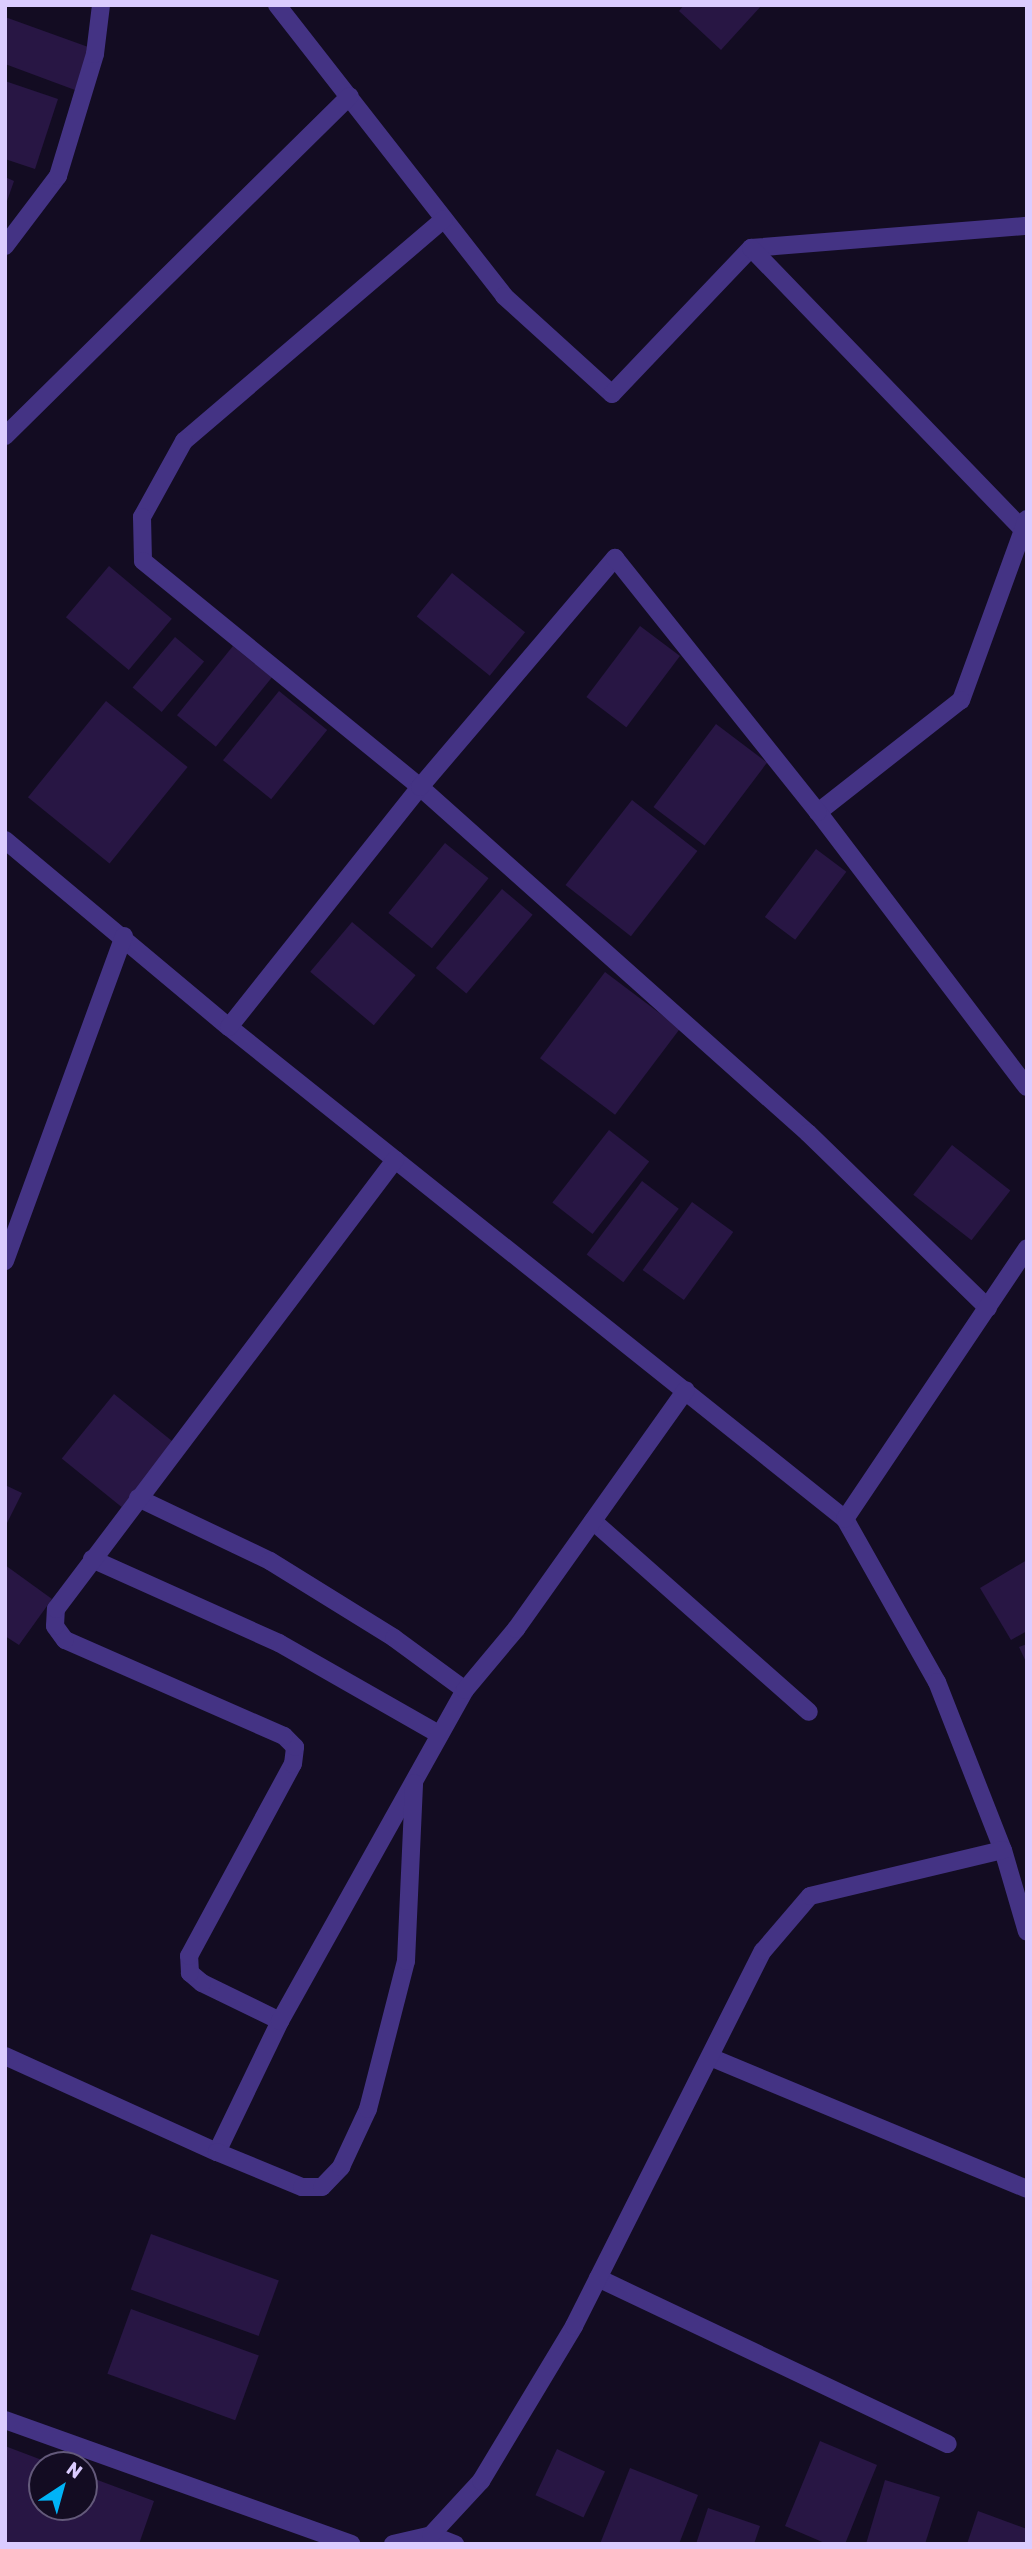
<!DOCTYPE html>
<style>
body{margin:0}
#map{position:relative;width:1032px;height:2549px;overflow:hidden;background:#130c22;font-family:Rubik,sans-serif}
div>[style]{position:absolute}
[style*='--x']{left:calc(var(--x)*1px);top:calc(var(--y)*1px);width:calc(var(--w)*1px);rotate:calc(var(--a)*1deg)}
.building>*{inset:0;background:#281644;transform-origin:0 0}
.minor>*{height:18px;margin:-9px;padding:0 9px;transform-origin:9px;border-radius:9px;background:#443384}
span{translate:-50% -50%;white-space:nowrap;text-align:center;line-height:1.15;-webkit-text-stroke:5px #130c22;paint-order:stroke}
.frame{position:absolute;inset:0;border:7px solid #dbccff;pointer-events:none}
.north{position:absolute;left:28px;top:2451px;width:70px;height:70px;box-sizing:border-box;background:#130c22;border:2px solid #63597a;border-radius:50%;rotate:36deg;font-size:19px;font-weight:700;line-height:28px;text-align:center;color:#dbccff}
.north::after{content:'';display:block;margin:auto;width:24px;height:32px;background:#00b4f7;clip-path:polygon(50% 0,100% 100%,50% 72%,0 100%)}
</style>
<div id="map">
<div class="building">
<i style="clip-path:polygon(684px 5px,762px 5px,721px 50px,679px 11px)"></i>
<i style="clip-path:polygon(5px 17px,91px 48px,75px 90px,5px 64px)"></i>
<i style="clip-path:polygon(5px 81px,58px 99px,35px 169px,5px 159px)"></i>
<i style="clip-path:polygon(5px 177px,14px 181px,6px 204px,5px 204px)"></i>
<i style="left:109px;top:566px;width:82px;height:67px;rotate:40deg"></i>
<i style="left:452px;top:573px;width:94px;height:56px;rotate:39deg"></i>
<i style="left:640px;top:626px;width:50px;height:89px;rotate:37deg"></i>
<i style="left:175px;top:637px;width:38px;height:66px;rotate:40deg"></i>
<i style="left:233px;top:646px;width:50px;height:89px;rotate:39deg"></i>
<i style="left:279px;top:691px;width:62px;height:89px;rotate:39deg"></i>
<i style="left:106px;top:701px;width:105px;height:124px;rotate:39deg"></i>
<i style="left:716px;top:724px;width:64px;height:104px;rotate:37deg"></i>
<i style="left:632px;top:800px;width:83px;height:108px;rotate:38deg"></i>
<i style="left:445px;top:843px;width:56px;height:90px;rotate:39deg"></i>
<i style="left:816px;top:849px;width:38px;height:85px;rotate:37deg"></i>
<i style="left:502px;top:889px;width:40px;height:103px;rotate:40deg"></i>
<i style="left:352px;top:922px;width:83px;height:65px;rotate:40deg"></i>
<i style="left:605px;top:972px;width:94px;height:108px;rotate:37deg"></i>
<i style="left:609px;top:1130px;width:51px;height:92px;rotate:38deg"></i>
<i style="left:952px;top:1145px;width:74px;height:63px;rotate:38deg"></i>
<i style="left:642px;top:1181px;width:46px;height:92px;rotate:37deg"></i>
<i style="left:692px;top:1202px;width:51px;height:84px;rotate:36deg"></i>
<i style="left:114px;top:1394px;width:77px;height:83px;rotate:39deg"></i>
<i style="clip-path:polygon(5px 1485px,22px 1493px,5px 1527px)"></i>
<i style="clip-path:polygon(1027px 1560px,1027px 1631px,1011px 1640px,980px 1588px)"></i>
<i style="clip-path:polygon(5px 1565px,52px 1599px,19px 1645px,5px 1636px)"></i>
<i style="clip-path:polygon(1027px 1644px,1027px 1664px,1019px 1647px)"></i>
<i style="left:151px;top:2234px;width:136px;height:59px;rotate:20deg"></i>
<i style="left:131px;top:2309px;width:136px;height:69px;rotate:20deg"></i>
<i style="clip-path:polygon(820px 2441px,877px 2465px,845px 2544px,827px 2544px,785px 2526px)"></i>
<i style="clip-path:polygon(5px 2446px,55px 2465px,42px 2465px,42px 2507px,84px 2507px,84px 2475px,154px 2501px,139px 2544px,5px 2544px)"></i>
<i style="left:557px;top:2449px;width:53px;height:51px;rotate:25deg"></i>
<i style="clip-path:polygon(630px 2468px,698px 2495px,679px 2544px,600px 2544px)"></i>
<i style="clip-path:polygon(885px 2480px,940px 2497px,925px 2544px,866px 2544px)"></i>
<i style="clip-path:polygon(708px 2508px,760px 2526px,754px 2544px,696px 2544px)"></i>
<i style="clip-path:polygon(978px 2511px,1027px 2529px,1027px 2544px,967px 2544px)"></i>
</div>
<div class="minor">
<i style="--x:277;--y:5;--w:369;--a:52"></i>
<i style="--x:504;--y:296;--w:146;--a:42.2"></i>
<i style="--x:612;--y:394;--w:202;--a:-46.4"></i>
<i style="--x:751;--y:248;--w:277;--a:-4.6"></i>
<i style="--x:444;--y:219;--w:342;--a:139.5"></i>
<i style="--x:184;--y:441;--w:87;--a:118.9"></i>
<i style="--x:142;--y:517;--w:44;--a:88.7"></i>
<i style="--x:143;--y:561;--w:357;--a:39.2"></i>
<i style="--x:420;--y:787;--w:520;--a:41.73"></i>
<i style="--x:808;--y:1133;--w:251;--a:44.2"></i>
<i style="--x:5;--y:246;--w:88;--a:-52.9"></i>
<i style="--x:58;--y:176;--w:127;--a:-73.1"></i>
<i style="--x:95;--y:54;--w:49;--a:-83"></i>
<i style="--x:751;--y:248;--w:392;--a:46"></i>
<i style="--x:5;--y:436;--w:484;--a:-44.6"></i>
<i style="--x:1027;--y:519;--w:193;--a:110"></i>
<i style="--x:961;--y:700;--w:182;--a:141.9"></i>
<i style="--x:818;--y:812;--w:345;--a:52.8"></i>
<i style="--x:5;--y:840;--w:292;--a:39.9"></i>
<i style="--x:229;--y:1027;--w:788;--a:38.61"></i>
<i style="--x:845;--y:1519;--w:187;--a:60.6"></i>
<i style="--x:937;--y:1682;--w:180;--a:68.6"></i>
<i style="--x:1003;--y:1850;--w:85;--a:73.7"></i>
<i style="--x:229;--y:1027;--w:307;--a:-51.5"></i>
<i style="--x:420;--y:787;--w:301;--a:-49.6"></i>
<i style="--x:615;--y:558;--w:325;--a:51.4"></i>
<i style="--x:5;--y:1261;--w:346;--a:-69.9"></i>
<i style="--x:138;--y:1498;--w:146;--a:25.5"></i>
<i style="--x:270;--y:1561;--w:146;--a:31.8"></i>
<i style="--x:394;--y:1638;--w:88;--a:36.2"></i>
<i style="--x:845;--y:1519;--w:326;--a:-56.1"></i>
<i style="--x:593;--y:1521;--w:288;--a:41.5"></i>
<i style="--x:92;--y:1559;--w:205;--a:24.2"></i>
<i style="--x:279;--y:1643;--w:185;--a:29.7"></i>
<i style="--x:280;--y:2021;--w:87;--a:-154"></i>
<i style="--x:202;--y:1983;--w:16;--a:-140"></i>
<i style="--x:190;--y:1973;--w:17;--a:-93"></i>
<i style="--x:189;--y:1956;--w:218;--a:-61.6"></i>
<i style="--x:293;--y:1764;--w:17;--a:-83"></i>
<i style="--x:295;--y:1747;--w:16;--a:-135"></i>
<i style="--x:284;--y:1736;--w:239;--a:-156.3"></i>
<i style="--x:65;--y:1640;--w:17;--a:-126"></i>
<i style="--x:55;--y:1626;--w:17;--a:-87"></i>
<i style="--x:56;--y:1609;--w:563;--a:-52.95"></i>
<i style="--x:5;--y:2056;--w:233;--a:24.4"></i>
<i style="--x:217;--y:2152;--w:145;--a:-64.3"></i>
<i style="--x:280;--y:2021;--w:379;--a:-60.8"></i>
<i style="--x:465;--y:1690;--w:80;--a:-50.1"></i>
<i style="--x:516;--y:1629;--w:293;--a:-54.6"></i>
<i style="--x:710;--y:2057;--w:343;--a:22.6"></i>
<i style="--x:217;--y:2152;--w:92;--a:22.4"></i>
<i style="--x:302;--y:2187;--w:20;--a:0"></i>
<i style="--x:322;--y:2187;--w:28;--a:-46"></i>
<i style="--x:341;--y:2167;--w:64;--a:-65"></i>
<i style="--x:368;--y:2109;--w:153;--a:-75.6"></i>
<i style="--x:406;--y:1961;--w:178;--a:-87.4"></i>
<i style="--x:598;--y:2278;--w:387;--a:25.4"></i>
<i style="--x:5;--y:2420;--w:368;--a:19.7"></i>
<i style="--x:431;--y:2535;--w:26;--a:21"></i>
<i style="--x:393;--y:2544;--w:39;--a:-13"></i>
<i style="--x:431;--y:2535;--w:74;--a:-47.2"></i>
<i style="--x:481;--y:2481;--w:181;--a:-59"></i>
<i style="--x:574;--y:2326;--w:420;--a:-63.3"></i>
<i style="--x:763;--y:1951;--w:72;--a:-49.5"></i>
<i style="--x:810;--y:1896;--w:198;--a:-13.4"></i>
</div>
<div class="frame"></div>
<div class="north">N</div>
</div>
